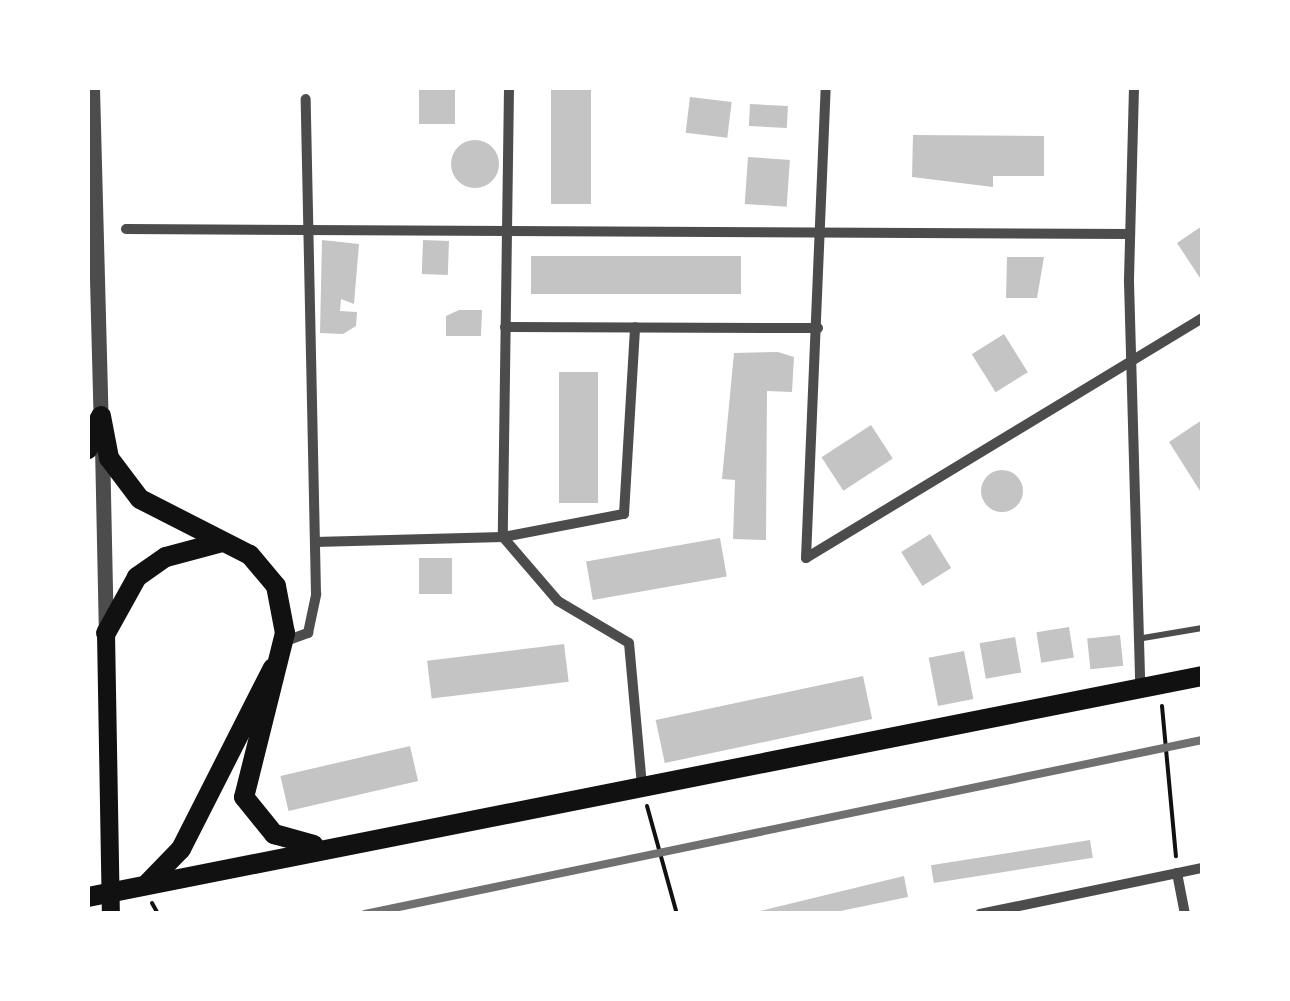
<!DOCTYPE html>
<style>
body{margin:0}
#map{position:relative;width:1290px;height:1001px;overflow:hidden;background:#fff;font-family:"Source Serif 4",serif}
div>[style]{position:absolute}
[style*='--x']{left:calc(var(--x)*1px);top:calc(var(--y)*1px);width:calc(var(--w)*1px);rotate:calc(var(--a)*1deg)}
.building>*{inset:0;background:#c4c4c4;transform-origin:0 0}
.round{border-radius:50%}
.path>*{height:4px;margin:-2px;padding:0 2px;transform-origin:2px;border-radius:2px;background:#111}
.service>*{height:6px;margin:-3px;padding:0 3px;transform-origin:3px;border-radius:3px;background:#4c4c4c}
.minor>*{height:10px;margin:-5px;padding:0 5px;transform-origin:5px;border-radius:5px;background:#4c4c4c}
.tertiary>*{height:15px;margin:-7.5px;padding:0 7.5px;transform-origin:7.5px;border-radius:7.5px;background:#4c4c4c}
.secondary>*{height:18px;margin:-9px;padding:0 9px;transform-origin:9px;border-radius:9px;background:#111}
.primary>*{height:20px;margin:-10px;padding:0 10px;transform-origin:10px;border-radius:10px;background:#111}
.rail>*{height:8px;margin:-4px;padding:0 4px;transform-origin:4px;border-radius:4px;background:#707070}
span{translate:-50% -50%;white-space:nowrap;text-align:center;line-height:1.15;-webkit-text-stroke:8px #fff;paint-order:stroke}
.frame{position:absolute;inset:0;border:90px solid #fff;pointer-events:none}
</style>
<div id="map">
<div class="building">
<i style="left:419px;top:88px;width:36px;height:36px"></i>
<i style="left:551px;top:88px;width:40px;height:116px"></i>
<i style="left:690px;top:97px;width:42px;height:36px;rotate:7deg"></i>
<i style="left:750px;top:104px;width:38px;height:22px;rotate:3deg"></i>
<i style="clip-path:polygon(913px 135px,1044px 136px,1044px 176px,993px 176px,993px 187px,912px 177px)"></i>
<i class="round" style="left:451px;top:140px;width:48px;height:48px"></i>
<i style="left:748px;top:157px;width:42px;height:47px;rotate:4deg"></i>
<i style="clip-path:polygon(1202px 226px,1202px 281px,1177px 243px)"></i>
<i style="clip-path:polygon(322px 240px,359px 244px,354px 304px,341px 299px,340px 311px,357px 312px,356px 326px,343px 334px,320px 333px)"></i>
<i style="left:423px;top:240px;width:26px;height:34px;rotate:2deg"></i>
<i style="left:741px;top:256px;width:38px;height:210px;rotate:90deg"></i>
<i style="clip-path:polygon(1007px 257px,1044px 257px,1037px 298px,1006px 298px)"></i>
<i style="clip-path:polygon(459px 310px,482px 310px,481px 336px,446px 336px,446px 316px)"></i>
<i style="left:1004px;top:334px;width:45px;height:38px;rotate:58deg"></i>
<i style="clip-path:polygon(778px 352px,794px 357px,792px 392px,767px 391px,766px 540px,733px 539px,735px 480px,722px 479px,734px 353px)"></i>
<i style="left:559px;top:372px;width:39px;height:131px"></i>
<i style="clip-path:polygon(1202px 420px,1202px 494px,1169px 442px)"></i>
<i style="left:871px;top:425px;width:40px;height:59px;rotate:57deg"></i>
<i class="round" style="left:981px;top:470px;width:42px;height:42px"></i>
<i style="left:930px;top:534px;width:40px;height:34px;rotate:58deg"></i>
<i style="left:720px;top:538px;width:39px;height:136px;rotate:80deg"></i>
<i style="left:419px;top:558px;width:33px;height:36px"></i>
<i style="left:1069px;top:627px;width:31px;height:33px;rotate:81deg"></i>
<i style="left:1120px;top:635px;width:31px;height:33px;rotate:84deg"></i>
<i style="left:1015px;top:637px;width:36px;height:36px;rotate:80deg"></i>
<i style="left:564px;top:644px;width:38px;height:138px;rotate:83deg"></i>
<i style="left:964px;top:651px;width:49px;height:36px;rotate:79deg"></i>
<i style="left:863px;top:676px;width:44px;height:212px;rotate:78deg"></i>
<i style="left:410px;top:746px;width:36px;height:133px;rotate:77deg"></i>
<i style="left:1090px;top:840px;width:18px;height:161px;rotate:81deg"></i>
<i style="clip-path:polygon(904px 876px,908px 897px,826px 914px,748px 914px)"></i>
</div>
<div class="path">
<i style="--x:1162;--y:706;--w:151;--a:84.7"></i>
<i style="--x:647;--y:806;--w:112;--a:74.5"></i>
<i style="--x:152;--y:903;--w:13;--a:61"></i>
</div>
<div class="service">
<i style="--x:1143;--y:638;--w:60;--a:-9.6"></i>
</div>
<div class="minor">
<i style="--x:509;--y:88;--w:449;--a:90.8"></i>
<i style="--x:503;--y:537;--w:84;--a:49.3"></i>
<i style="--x:558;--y:601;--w:82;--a:30.6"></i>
<i style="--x:629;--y:643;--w:145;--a:84.8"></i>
<i style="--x:1134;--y:88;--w:194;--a:91.5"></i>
<i style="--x:1129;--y:282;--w:406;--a:88.4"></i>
<i style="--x:126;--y:229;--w:1004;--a:0.29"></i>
<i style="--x:505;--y:327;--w:313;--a:0.2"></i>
<i style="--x:315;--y:542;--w:188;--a:-1.5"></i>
<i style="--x:503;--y:537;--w:123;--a:-10.8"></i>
<i style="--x:624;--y:514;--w:187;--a:-86.6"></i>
<i style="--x:806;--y:558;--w:470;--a:-87.6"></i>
<i style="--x:806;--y:558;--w:463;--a:-31.2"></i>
<i style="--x:283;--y:642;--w:27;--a:-20"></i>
<i style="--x:308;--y:633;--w:40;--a:-78"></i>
<i style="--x:316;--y:594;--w:495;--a:-91.2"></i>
<i style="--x:1177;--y:873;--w:42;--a:79"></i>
<i style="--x:980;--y:914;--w:227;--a:-11.7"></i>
</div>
<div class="tertiary">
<i style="--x:92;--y:88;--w:335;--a:88.5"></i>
<i style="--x:102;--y:446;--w:187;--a:88.8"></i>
</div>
<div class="secondary">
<i style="--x:106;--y:633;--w:281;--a:89"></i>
</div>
<div class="primary">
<i style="--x:101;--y:416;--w:43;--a:79.2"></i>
<i style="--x:109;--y:458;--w:51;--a:52.9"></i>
<i style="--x:140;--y:499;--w:123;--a:27"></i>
<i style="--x:250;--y:555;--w:40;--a:50"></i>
<i style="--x:276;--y:586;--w:48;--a:79.2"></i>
<i style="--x:285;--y:633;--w:169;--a:104"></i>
<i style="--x:244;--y:797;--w:48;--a:51"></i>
<i style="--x:274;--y:834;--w:41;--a:15.4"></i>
<i style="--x:88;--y:449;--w:33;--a:-69"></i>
<i style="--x:106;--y:633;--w:64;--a:-61"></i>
<i style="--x:137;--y:577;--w:35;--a:-35"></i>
<i style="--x:166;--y:557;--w:58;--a:-15"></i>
<i style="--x:148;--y:883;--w:47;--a:-45.9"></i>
<i style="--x:181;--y:849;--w:203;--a:-63.1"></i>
<i style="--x:88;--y:897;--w:1136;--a:-11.22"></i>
</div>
<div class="rail">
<i style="--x:365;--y:914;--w:855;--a:-11.74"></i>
</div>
<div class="frame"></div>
</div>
